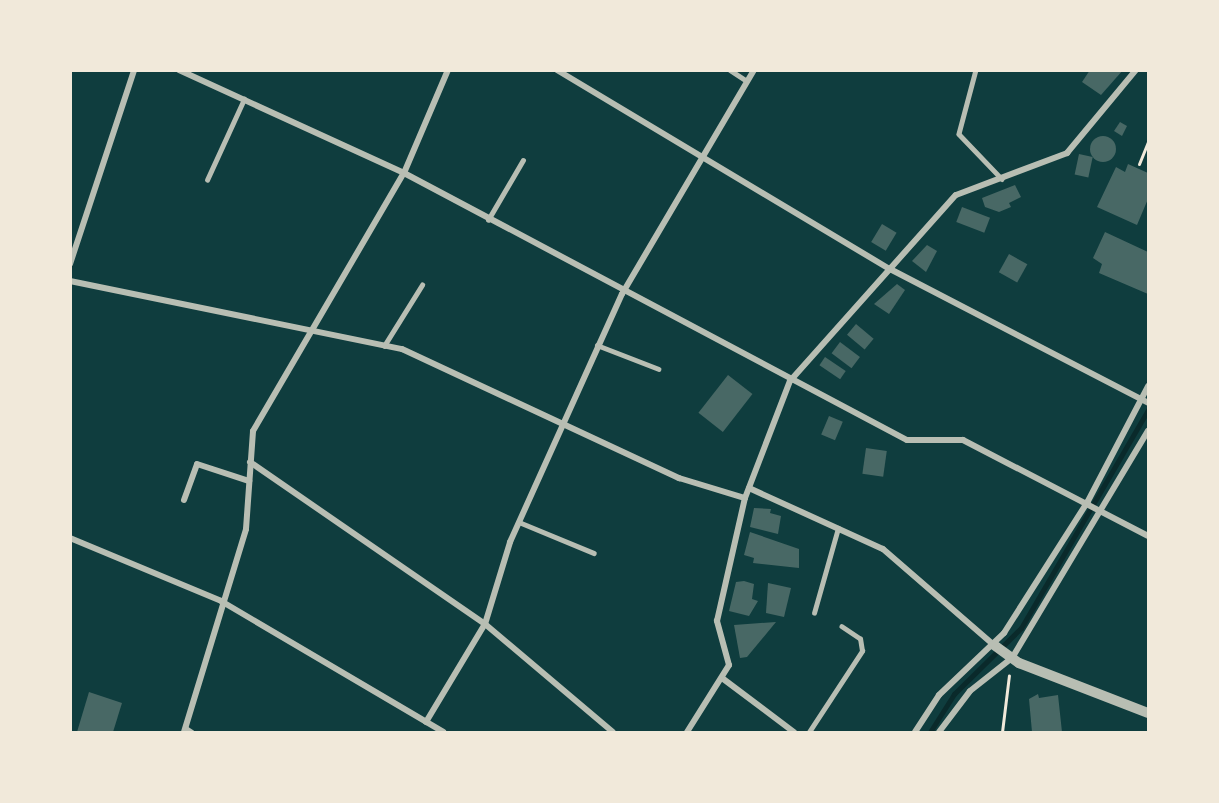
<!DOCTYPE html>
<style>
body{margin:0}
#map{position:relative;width:1219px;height:803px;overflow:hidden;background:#0f3d3e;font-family:Lora,serif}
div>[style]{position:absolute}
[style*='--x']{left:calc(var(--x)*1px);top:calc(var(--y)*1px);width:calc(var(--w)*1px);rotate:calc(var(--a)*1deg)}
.stream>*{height:5px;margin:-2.5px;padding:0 2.5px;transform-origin:2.5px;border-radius:2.5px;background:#0a2a2b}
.building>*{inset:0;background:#486865;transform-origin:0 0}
.round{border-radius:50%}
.path>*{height:3px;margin:-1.5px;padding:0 1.5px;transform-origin:1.5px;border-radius:1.5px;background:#f1e9da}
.service>*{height:4.5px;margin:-2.25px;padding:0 2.25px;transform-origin:2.25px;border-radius:2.25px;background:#b8beb3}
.minor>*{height:6px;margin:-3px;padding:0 3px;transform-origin:3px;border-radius:3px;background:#b8beb3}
.tertiary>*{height:10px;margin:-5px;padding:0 5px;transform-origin:5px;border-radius:5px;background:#b8beb3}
span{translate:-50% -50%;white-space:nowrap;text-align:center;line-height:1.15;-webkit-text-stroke:5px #f1e9da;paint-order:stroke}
.frame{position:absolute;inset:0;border:72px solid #f1e9da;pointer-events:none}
</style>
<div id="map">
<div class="stream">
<i style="--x:930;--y:732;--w:45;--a:-57.7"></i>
<i style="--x:954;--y:694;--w:94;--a:-44.6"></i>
<i style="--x:1021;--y:628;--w:252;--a:-59.8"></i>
</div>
<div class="building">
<i style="clip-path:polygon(1090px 70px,1123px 70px,1101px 95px,1082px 82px)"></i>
<i style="clip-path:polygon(1120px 122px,1127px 126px,1122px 136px,1114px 131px)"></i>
<i class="round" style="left:1090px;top:136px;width:26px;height:26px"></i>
<i style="left:1079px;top:154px;width:14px;height:21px;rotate:12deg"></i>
<i style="clip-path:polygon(1128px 164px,1148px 173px,1148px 199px,1137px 225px,1097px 207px,1116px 167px,1125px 172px)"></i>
<i style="clip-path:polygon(1015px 185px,1021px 197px,1009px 203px,1011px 207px,999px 212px,985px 207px,982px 198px)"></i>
<i style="left:962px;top:207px;width:30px;height:16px;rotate:21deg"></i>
<i style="left:882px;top:224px;width:17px;height:21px;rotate:31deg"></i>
<i style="clip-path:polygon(1105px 232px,1148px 252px,1148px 294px,1099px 273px,1102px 264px,1093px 258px)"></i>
<i style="clip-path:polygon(927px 245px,937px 251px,926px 272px,912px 261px)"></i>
<i style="left:1009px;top:254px;width:21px;height:21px;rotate:29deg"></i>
<i style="clip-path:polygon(897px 284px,905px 290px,889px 314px,874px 304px)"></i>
<i style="left:856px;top:324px;width:23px;height:14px;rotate:40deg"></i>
<i style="left:840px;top:342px;width:25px;height:14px;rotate:37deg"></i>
<i style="left:825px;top:357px;width:25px;height:10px;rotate:34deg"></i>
<i style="left:728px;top:375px;width:31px;height:48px;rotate:38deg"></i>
<i style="left:829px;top:416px;width:15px;height:20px;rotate:23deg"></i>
<i style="left:866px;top:448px;width:21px;height:26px;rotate:8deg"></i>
<i style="clip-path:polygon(754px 508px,771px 509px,770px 513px,781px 516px,778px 534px,750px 527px)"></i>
<i style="clip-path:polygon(750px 532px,799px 549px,799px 568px,753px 563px,754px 558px,744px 555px)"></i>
<i style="clip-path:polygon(744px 581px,754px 584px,752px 599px,758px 601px,749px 616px,729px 611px,736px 582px)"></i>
<i style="clip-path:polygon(768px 583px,791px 588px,784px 617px,766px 613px)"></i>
<i style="clip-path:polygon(776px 622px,747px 657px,740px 658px,734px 625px)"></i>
<i style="clip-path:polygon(89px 692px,122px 703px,113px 732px,77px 732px)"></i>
<i style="clip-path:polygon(1038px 694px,1039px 698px,1058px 695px,1062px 732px,1032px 732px,1029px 699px)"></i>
</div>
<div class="path">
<i style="--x:1139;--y:164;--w:24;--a:-68"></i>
<i style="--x:1002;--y:732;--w:57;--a:-83"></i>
</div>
<div class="service">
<i style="--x:730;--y:70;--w:20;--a:33"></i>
<i style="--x:976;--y:70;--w:66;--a:104.9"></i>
<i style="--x:959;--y:134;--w:62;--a:46.3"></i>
<i style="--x:207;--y:180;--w:89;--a:-65.4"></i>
<i style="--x:488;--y:220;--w:69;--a:-59.7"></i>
<i style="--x:597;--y:345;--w:66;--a:21.2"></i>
<i style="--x:384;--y:346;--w:72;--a:-58.1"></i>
<i style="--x:519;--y:522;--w:81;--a:22.5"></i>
<i style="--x:814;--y:613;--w:88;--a:-74.2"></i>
<i style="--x:186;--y:728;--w:7;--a:34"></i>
<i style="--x:809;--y:732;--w:97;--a:-56.8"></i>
<i style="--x:862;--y:651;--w:12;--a:-99"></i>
<i style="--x:860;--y:639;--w:22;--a:-146"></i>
</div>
<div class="minor">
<i style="--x:179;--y:70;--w:247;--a:24.6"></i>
<i style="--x:404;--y:173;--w:569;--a:27.96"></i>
<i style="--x:907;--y:440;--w:56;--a:0"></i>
<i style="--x:963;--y:440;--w:208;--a:27.4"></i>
<i style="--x:557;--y:70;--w:388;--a:30.9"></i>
<i style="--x:890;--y:269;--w:291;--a:27.4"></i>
<i style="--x:70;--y:264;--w:204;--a:-71.7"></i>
<i style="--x:70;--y:281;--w:339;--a:11.6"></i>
<i style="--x:402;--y:349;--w:306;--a:25"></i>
<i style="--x:679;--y:478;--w:69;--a:16.9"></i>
<i style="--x:250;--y:462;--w:285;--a:34.6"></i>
<i style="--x:485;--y:624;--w:167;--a:40.2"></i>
<i style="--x:749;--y:488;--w:147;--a:24.5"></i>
<i style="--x:883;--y:549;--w:147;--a:40.9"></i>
<i style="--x:184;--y:500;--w:38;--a:-70"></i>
<i style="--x:197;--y:464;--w:55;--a:18.1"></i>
<i style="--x:70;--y:538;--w:164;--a:22.6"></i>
<i style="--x:221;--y:601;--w:258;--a:30.5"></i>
<i style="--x:722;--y:678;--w:90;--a:36.9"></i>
<i style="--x:426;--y:722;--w:114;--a:-59"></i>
<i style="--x:485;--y:624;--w:86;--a:-73"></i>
<i style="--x:510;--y:542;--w:272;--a:-65.7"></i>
<i style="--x:622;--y:294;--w:260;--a:-59.5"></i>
<i style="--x:184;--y:732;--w:212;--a:-73"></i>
<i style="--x:246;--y:529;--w:98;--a:-85.9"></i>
<i style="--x:253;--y:431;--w:299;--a:-59.7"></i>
<i style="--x:404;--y:173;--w:112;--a:-66.9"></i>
<i style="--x:687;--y:732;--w:79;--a:-57.9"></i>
<i style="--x:729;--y:665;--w:46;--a:-105.3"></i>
<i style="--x:717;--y:621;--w:126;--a:-77.2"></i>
<i style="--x:745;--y:498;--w:125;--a:-69"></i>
<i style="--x:790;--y:381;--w:249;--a:-48.3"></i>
<i style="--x:956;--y:195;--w:119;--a:-20.7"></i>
<i style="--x:1067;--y:153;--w:108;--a:-50.3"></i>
<i style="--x:915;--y:732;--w:44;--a:-57"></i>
<i style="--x:939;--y:695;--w:90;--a:-43.6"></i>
<i style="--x:1004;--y:633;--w:156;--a:-57.5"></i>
<i style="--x:1088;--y:501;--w:130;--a:-62.4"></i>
<i style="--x:939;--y:732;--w:51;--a:-52.9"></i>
<i style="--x:970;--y:691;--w:53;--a:-38.2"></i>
<i style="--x:1012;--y:658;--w:265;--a:-59.1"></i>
</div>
<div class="tertiary">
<i style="--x:994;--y:645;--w:31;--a:36"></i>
<i style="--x:1019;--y:663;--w:138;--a:21.2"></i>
</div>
<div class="frame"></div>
</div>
